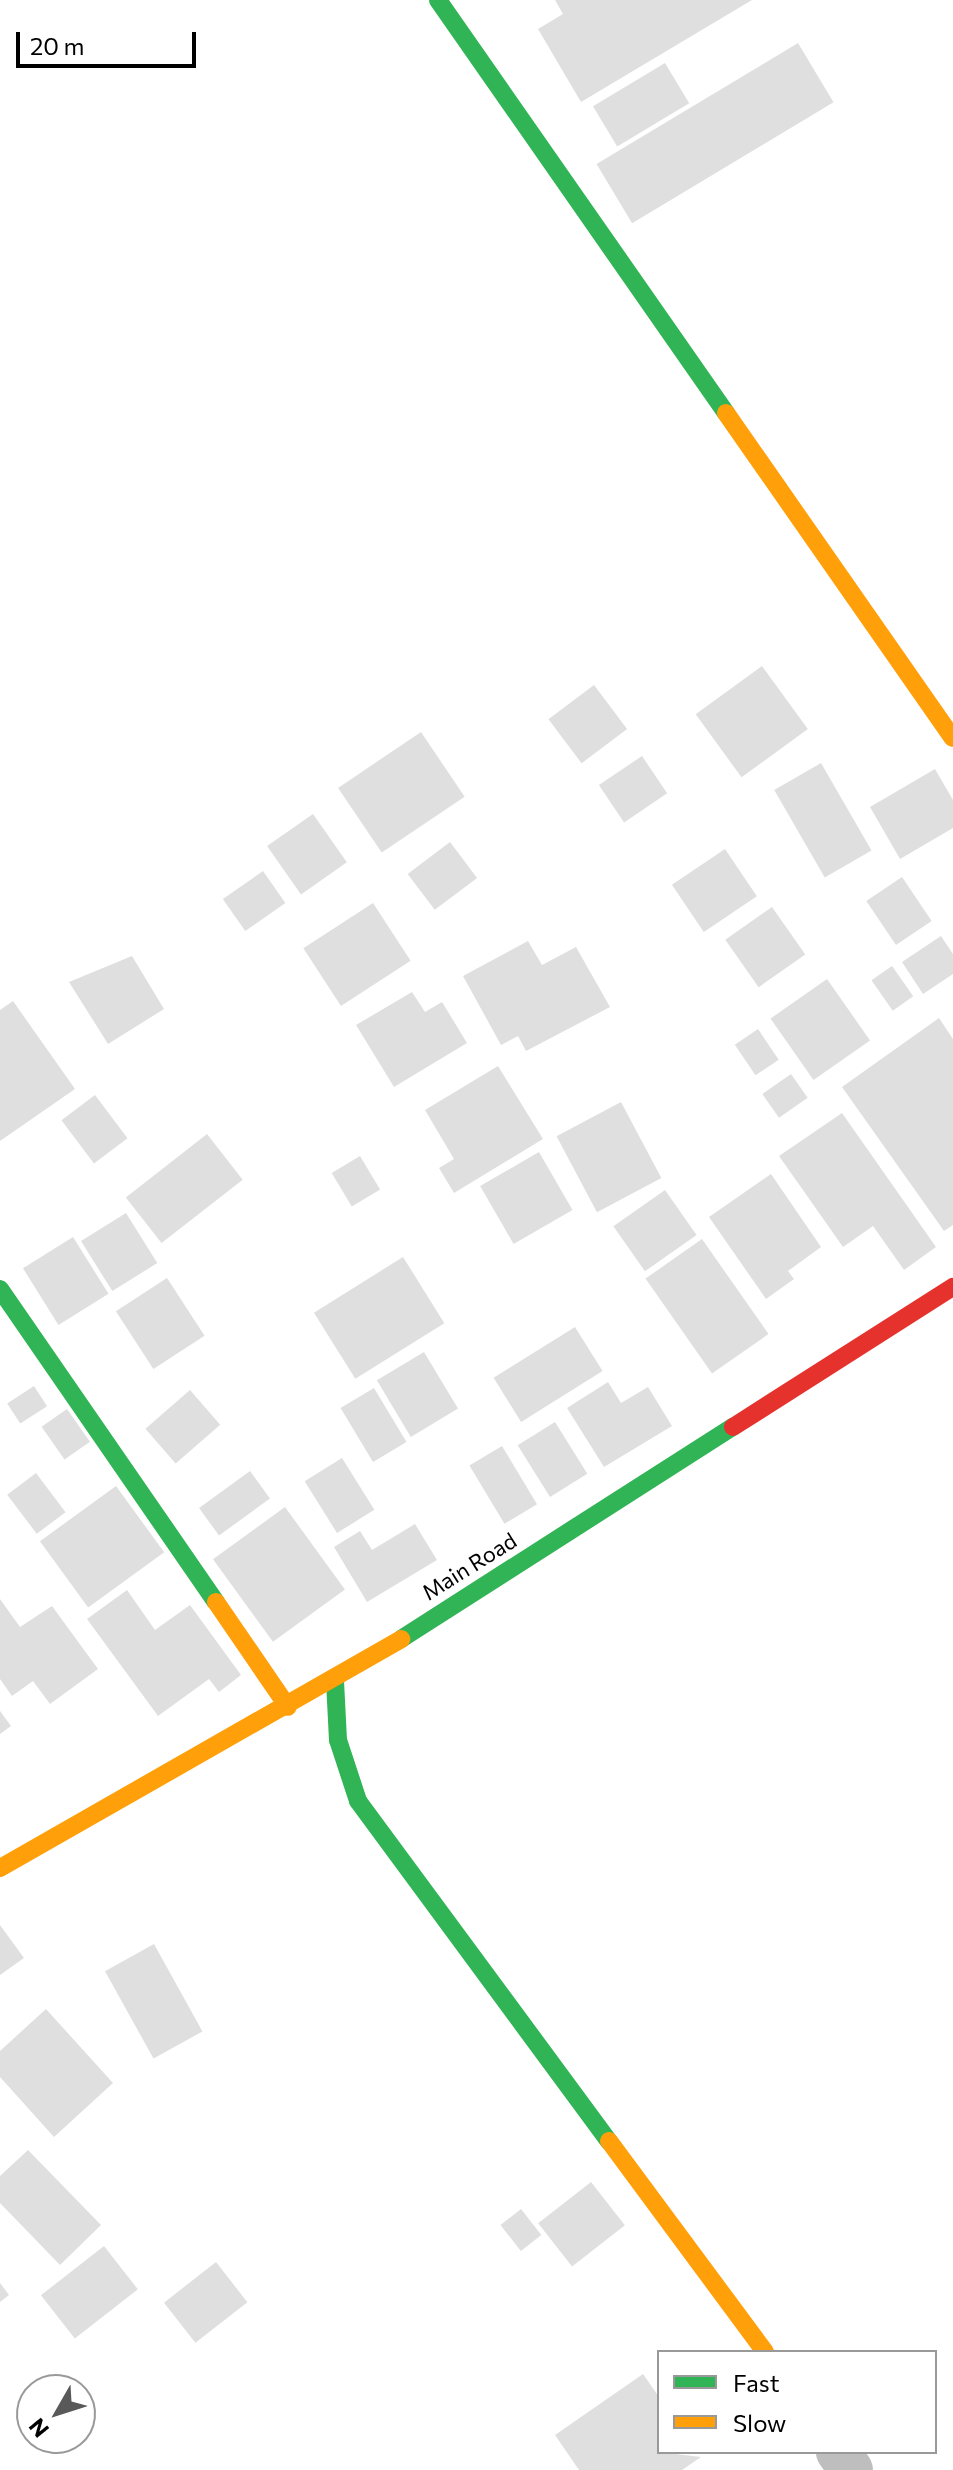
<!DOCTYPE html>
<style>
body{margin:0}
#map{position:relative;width:953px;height:2470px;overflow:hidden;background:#fff;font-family:Commissioner,sans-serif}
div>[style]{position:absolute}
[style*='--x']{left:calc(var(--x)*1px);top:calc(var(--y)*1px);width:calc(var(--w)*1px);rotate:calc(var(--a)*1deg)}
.building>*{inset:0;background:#dfdfdf;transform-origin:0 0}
.street>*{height:44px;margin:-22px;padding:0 22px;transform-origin:22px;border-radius:22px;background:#bebebe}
.fast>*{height:18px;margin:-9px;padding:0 9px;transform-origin:9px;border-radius:9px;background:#30b455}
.slow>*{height:18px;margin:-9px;padding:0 9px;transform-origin:9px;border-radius:9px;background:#ff9f0a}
.jam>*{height:18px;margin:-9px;padding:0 9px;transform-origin:9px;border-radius:9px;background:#e5322d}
span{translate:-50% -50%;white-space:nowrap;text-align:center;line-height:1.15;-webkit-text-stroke:7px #fff;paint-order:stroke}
.street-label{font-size:22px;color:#000}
.legend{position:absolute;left:657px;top:2350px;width:280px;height:104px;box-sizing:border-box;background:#fff;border:2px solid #999;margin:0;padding:10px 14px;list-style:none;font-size:24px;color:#000}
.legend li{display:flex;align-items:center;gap:16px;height:40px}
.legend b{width:40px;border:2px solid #999}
.north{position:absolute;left:16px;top:2374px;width:80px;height:80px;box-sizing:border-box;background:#fff;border:2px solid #999;border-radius:50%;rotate:231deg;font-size:22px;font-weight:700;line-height:32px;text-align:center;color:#000}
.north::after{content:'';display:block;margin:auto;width:28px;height:36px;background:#595959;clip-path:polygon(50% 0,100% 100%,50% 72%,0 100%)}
.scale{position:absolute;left:16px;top:32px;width:180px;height:36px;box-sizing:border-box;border:4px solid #000;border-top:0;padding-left:10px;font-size:24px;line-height:28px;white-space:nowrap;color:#000;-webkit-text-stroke:6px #fff;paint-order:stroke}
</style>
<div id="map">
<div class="building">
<i style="clip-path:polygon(555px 0,752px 0,581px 102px,538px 29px,563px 14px)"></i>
<i style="left:798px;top:43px;width:69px;height:235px;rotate:59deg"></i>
<i style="left:665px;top:63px;width:47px;height:84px;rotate:59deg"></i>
<i style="left:762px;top:666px;width:78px;height:82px;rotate:54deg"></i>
<i style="left:594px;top:685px;width:55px;height:57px;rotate:53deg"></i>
<i style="left:421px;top:732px;width:78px;height:100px;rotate:56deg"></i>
<i style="left:642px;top:756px;width:45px;height:52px;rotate:56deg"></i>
<i style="left:821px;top:763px;width:101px;height:54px;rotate:60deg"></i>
<i style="clip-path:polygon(935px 769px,953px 800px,953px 828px,900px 859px,870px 807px)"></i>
<i style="left:313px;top:814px;width:59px;height:56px;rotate:55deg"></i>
<i style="left:450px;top:842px;width:45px;height:53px;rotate:53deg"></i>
<i style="left:725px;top:849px;width:57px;height:64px;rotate:56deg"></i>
<i style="left:263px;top:871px;width:39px;height:49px;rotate:55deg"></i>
<i style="left:902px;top:877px;width:53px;height:43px;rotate:56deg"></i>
<i style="left:373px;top:903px;width:69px;height:83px;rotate:57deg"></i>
<i style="left:772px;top:907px;width:58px;height:57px;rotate:55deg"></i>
<i style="clip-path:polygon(941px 936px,953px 954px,953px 974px,923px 994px,902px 962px)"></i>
<i style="clip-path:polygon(528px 941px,542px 965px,576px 947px,610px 1007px,526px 1051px,518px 1036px,501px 1045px,463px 976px)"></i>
<i style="clip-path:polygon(132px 956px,164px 1009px,108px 1044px,69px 982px)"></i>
<i style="left:892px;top:966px;width:37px;height:25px;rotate:55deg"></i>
<i style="left:827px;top:979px;width:75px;height:69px;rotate:55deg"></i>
<i style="clip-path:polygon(412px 992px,425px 1012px,442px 1002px,467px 1043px,394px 1087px,356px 1025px)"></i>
<i style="clip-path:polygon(13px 1001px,75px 1089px,0 1141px,0 1010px)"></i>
<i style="clip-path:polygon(939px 1018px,953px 1039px,953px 1225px,944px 1231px,842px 1087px)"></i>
<i style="left:758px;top:1029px;width:37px;height:28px;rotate:56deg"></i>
<i style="clip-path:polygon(498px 1066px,543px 1139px,454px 1193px,439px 1168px,454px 1159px,425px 1110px)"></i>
<i style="left:791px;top:1074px;width:29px;height:35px;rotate:55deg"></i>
<i style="left:95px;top:1095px;width:54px;height:42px;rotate:53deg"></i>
<i style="left:621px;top:1102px;width:86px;height:73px;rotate:62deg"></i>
<i style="clip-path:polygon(842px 1113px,936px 1247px,904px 1270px,873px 1226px,843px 1247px,779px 1156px)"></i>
<i style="left:207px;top:1134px;width:58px;height:103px;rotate:52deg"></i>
<i style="left:539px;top:1152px;width:67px;height:68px;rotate:60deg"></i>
<i style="left:360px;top:1156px;width:39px;height:33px;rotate:59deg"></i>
<i style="clip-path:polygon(771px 1174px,821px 1247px,788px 1271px,794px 1279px,766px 1299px,709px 1217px)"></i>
<i style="left:665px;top:1190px;width:55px;height:63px;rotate:55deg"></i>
<i style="left:126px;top:1213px;width:59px;height:53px;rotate:58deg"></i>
<i style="left:73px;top:1237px;width:67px;height:59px;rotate:58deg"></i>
<i style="left:702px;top:1239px;width:116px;height:69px;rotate:55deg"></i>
<i style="left:403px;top:1257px;width:78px;height:105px;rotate:58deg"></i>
<i style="left:167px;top:1278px;width:69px;height:61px;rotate:57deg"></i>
<i style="left:575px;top:1327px;width:52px;height:96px;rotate:58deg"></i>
<i style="left:424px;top:1352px;width:66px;height:55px;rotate:59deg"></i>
<i style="clip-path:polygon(608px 1382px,621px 1403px,648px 1387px,672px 1426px,604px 1467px,567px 1408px)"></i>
<i style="left:34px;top:1386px;width:24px;height:32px;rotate:57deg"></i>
<i style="left:374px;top:1388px;width:63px;height:39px;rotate:59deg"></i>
<i style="left:190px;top:1390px;width:46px;height:59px;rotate:49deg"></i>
<i style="left:67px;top:1409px;width:40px;height:31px;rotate:55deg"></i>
<i style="left:555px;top:1422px;width:61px;height:44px;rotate:58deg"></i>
<i style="left:502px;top:1446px;width:68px;height:38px;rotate:59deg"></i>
<i style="left:342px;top:1458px;width:61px;height:44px;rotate:58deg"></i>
<i style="left:250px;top:1471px;width:34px;height:63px;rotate:54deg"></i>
<i style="left:36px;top:1473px;width:49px;height:36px;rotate:53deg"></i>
<i style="left:116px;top:1486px;width:82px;height:94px;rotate:54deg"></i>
<i style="left:285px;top:1507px;width:102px;height:89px;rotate:54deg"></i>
<i style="clip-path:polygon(415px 1524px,437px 1560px,367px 1602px,334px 1547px,360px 1531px,372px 1550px)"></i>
<i style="clip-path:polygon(127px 1590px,155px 1630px,190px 1605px,241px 1675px,219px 1692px,209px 1679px,158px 1716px,87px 1619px)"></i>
<i style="clip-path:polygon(0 1599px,20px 1627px,52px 1606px,98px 1669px,50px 1704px,33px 1681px,12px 1696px,0 1679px)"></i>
<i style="clip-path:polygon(0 1711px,11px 1726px,0 1734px)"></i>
<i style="clip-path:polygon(0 1925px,24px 1958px,0 1975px)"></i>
<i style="left:154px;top:1944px;width:100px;height:56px;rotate:61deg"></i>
<i style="clip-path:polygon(46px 2009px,113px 2083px,54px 2137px,0 2077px,0 2051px)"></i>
<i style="clip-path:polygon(28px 2150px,101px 2225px,60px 2265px,0 2203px,0 2176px)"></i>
<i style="left:591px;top:2182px;width:55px;height:67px;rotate:52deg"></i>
<i style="left:521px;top:2209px;width:33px;height:26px;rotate:52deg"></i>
<i style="left:104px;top:2246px;width:55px;height:80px;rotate:52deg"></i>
<i style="left:216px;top:2262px;width:51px;height:66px;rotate:52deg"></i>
<i style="clip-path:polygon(0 2283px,9px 2295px,0 2302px)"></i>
<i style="clip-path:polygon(643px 2374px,659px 2397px,659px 2452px,701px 2457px,682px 2470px,579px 2470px,555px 2435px)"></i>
</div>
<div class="street">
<i style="--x:838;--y:2452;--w:22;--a:54"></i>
</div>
<div class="fast">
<i style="--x:438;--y:0;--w:504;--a:55.11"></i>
<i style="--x:0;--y:1289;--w:380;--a:55.4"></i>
<i style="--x:401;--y:1639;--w:394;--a:-32.6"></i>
<i style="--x:335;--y:1681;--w:59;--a:87.1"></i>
<i style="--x:338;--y:1740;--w:64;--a:71.8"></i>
<i style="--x:358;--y:1801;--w:423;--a:53.6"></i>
</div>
<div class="slow">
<i style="--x:726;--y:413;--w:396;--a:55.1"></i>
<i style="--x:216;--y:1602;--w:127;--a:55.6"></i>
<i style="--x:0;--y:1868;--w:462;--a:-29.7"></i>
<i style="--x:609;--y:2141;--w:262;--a:53.5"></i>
</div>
<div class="jam">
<i style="--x:733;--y:1427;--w:261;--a:-32.5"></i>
</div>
<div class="street-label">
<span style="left:469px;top:1566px;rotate:-32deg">Main Road</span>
</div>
<ul class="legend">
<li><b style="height:10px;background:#30b455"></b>Fast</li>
<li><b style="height:10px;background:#ff9f0a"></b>Slow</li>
</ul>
<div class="north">N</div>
<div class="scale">20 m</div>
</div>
